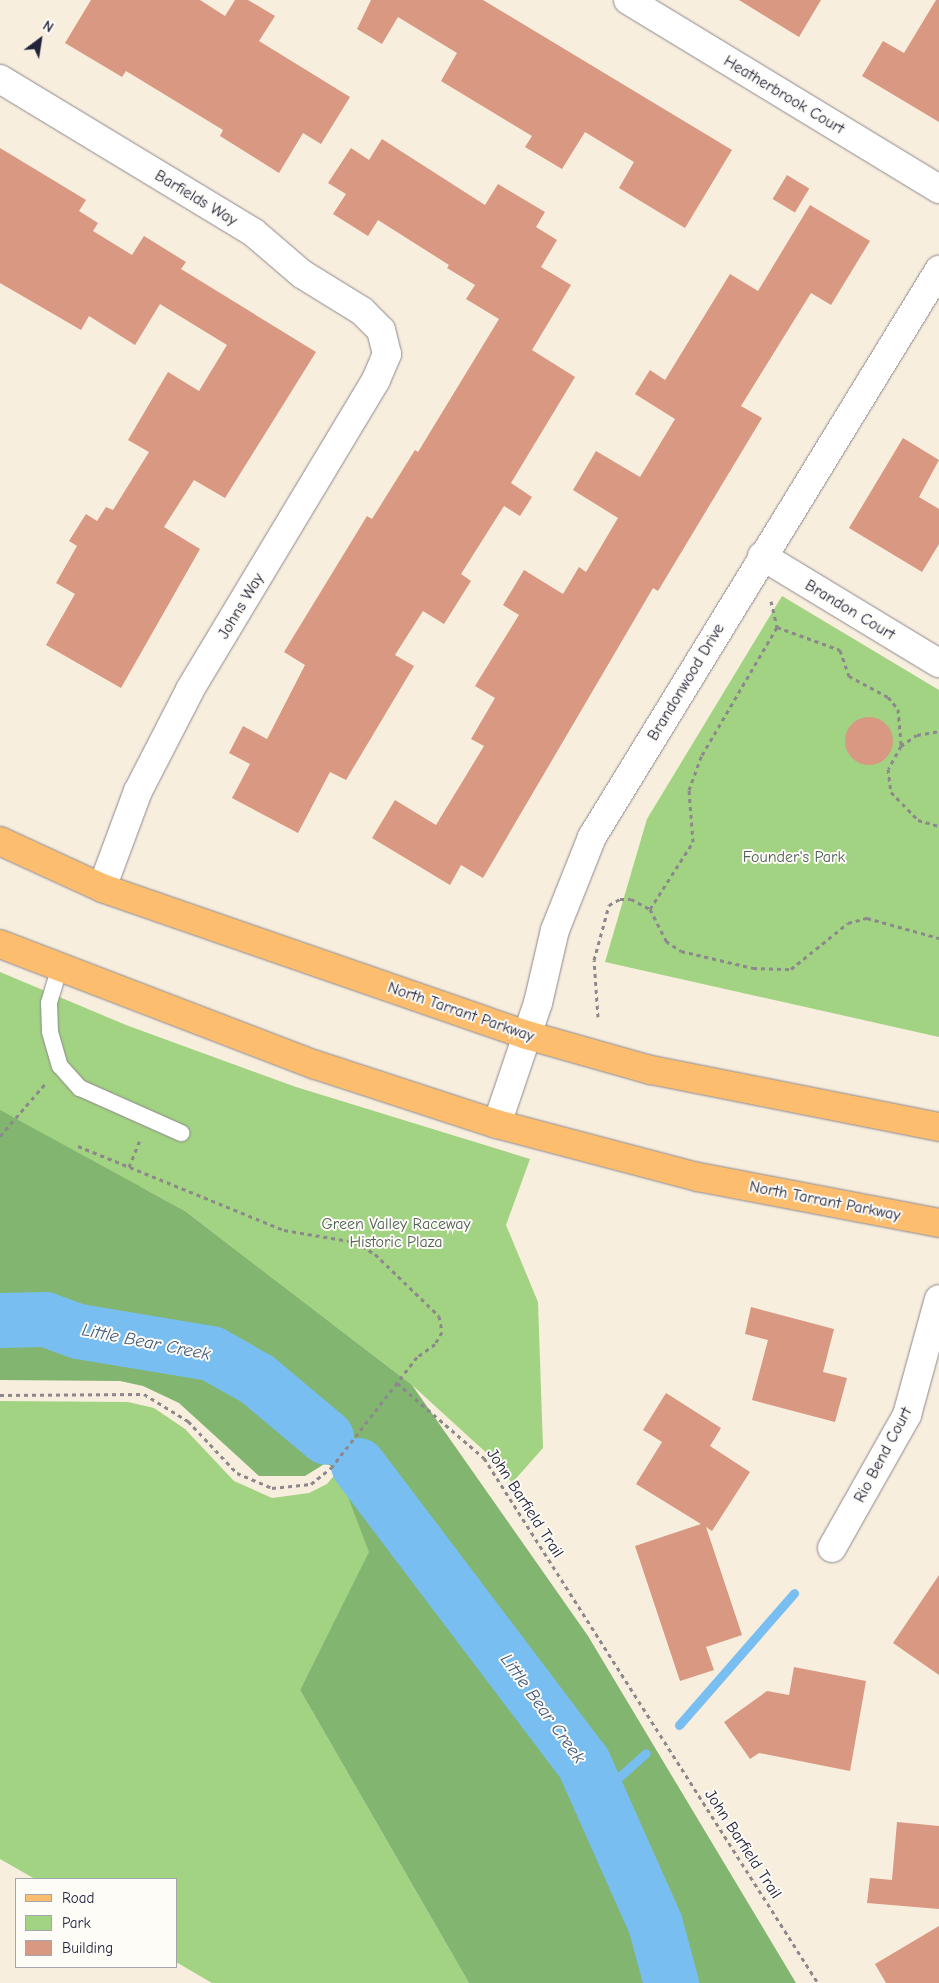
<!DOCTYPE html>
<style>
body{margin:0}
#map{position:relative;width:939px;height:1983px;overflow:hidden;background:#f8eede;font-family:"Comic Neue",sans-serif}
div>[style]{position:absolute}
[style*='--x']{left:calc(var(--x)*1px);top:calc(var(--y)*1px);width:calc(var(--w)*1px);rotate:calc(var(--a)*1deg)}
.green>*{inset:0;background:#a2d382}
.forest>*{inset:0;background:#81b570}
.stream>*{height:9px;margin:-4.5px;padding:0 4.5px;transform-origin:4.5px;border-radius:4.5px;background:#79bef0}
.river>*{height:55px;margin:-27.5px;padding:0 27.5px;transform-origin:27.5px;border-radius:27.5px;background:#79bef0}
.building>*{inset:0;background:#d89881;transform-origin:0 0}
.round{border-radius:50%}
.path>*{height:3px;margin-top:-1.5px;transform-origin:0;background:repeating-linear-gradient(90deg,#8d888c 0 4px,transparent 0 8px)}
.roads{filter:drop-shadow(0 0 1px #8d888c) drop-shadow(0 0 1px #8d888c)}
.lane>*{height:16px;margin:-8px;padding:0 8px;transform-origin:8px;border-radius:8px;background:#fff}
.street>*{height:28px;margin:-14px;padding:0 14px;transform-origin:14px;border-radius:14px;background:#fff}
.primary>*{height:28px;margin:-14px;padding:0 14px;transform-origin:14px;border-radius:14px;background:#fcbd6f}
span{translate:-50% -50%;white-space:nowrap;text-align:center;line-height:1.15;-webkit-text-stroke:4px #fdfcf7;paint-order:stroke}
.street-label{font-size:16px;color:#22223b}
.park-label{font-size:16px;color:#4f6054}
.water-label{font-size:18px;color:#40597a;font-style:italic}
.legend{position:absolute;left:15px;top:1878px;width:162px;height:90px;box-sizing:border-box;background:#fdfcf7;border:1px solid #a5a5ac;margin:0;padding:6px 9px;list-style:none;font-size:15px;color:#22223b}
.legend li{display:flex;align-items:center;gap:10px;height:25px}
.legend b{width:25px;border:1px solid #a5a5ac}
.north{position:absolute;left:15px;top:15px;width:50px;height:50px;-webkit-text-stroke:4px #fdfcf7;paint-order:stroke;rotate:31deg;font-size:14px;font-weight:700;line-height:20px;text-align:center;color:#22223b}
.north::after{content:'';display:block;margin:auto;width:18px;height:22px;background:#22223b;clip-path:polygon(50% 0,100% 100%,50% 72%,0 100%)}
</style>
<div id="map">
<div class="green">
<i style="clip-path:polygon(782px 596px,939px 690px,939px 1037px,605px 962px,647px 819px)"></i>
<i style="clip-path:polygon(0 972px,126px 1025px,296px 1087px,530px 1159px,506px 1225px,538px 1302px,543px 1448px,512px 1483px,492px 1458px,412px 1385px,185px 1211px,141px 1187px,0 1212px)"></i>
<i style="clip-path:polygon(0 1401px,128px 1402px,154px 1408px,185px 1429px,234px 1481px,272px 1498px,309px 1493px,327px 1484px,338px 1471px,370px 1552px,300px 1690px,469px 1983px,212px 1983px,176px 1962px,176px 1879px,35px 1879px,0 1859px)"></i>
</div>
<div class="forest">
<i style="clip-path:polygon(0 1110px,185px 1211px,412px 1385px,588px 1636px,796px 1983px,469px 1983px,300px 1690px,369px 1552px,338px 1471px,326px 1463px,305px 1476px,259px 1476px,179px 1403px,143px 1386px,120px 1381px,0 1380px)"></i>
</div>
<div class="stream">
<i style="--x:679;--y:1725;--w:175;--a:-48.9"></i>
<i style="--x:598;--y:1796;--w:64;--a:-41.9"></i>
</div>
<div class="river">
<i style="--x:0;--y:1320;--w:45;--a:-1.3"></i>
<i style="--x:45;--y:1319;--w:35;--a:20"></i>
<i style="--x:78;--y:1331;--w:135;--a:9.4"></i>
<i style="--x:211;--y:1353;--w:53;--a:29.5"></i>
<i style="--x:257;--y:1379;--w:90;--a:40"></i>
<i style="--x:358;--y:1465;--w:373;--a:52.9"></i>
<i style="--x:583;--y:1762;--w:177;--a:66"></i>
<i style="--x:655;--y:1924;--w:61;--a:74.8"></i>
</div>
<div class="building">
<i style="clip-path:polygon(91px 0,200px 0,225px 16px,235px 0,248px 0,275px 16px,259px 41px,350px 97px,321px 144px,303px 133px,279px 173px,220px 136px,223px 130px,126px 71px,122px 77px,65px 43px)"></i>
<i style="clip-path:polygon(371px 0,483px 0,732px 150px,685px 228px,619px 188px,634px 162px,585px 132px,562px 169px,525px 147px,532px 136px,441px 81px,457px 53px,398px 17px,382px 44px,357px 29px)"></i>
<i style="clip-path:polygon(739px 0,821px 0,799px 37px)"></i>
<i style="clip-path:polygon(936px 0,939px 0,939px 122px,862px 76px,883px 41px,904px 53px)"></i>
<i style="clip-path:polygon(382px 139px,485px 205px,498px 184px,545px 212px,536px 227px,557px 240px,541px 267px,571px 285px,532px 350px,575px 377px,511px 483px,532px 497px,520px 516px,504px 506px,461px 574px,471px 581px,444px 624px,423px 611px,395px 655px,414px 666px,346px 780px,330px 772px,298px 833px,232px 798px,250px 764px,229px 753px,243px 726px,267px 739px,305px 665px,284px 652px,367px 516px,372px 519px,415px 450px,418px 452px,499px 319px,466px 299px,475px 285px,447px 268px,449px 265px,378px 220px,368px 236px,333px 214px,346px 194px,328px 183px,351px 148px,369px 160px)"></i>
<i style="clip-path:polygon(0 148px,86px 200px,79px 211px,98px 223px,93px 231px,132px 255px,144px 236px,186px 262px,181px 269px,316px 352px,225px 498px,194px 480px,164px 527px,200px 549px,121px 688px,46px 645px,75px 594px,56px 583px,77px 546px,69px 541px,86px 514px,97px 521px,106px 507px,113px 510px,149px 452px,128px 440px,168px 372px,199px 391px,227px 345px,160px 304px,135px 345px,89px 316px,81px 330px,0 283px)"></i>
<i style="left:787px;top:175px;width:26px;height:28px;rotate:31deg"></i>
<i style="clip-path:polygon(810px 205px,870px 241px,831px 305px,811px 293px,741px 406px,762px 418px,658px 591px,653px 588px,483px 878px,461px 865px,450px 885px,372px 838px,395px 800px,436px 825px,484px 746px,471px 739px,495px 698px,475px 686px,519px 615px,503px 605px,524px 570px,563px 594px,579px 567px,586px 572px,618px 518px,573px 490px,596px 451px,640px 477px,675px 419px,635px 394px,650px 370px,665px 380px,730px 274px,758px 291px)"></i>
<i style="clip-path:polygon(903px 438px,939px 460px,919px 497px,939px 509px,939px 544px,922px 572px,849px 528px)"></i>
<i class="round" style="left:845px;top:717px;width:48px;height:48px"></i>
<i style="clip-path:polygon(751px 1307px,834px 1329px,823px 1372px,847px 1378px,835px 1422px,752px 1400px,768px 1340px,745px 1334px)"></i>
<i style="clip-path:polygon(666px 1393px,721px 1428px,710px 1446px,750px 1472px,712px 1531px,706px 1527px,742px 1635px,706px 1647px,714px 1670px,680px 1681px,635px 1546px,701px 1524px,636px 1484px,662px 1442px,643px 1430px)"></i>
<i style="clip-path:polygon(939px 1575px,939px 1675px,893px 1643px)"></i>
<i style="clip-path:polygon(794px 1667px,866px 1681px,850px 1771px,759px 1753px,750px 1759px,724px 1722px,767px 1691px,789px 1695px)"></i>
<i style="clip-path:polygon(897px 1822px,939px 1826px,939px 1909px,867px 1903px,870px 1878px,892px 1880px)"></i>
<i style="clip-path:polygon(939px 1926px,939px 1983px,886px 1983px,875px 1964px)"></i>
</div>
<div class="path">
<i style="--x:771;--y:601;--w:27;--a:77"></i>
<i style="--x:901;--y:746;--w:26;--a:119"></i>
<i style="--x:888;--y:769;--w:23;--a:83"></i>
<i style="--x:891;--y:792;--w:39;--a:46"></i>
<i style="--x:918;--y:820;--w:22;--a:16"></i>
<i style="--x:650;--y:909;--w:80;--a:-57.3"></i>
<i style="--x:693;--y:842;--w:52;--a:-94.4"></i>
<i style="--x:689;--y:790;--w:37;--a:-70"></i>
<i style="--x:702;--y:755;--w:148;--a:-59.6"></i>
<i style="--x:777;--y:627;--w:67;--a:20.1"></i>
<i style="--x:840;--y:650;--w:28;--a:71"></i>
<i style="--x:849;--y:676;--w:44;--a:28.3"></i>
<i style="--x:888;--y:697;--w:16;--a:50"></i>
<i style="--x:898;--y:709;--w:37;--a:85"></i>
<i style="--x:901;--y:746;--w:19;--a:-35"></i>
<i style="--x:917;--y:735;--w:22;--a:-10"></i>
<i style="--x:598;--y:1017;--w:57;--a:-94"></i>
<i style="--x:594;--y:960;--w:57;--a:-74.7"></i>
<i style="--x:609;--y:905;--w:13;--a:-29"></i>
<i style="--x:620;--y:899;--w:11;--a:0"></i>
<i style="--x:631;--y:899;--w:21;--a:28"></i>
<i style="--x:650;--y:909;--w:36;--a:63"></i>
<i style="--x:666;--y:941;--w:18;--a:34"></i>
<i style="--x:681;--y:951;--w:74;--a:13.3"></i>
<i style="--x:753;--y:968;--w:38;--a:2"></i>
<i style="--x:791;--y:969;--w:73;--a:-38.9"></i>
<i style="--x:848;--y:923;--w:20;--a:-15"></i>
<i style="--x:867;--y:918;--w:75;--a:15.5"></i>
<i style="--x:0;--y:1136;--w:69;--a:-49.1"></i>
<i style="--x:78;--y:1146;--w:222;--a:22.2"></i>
<i style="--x:284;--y:1230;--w:72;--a:9.6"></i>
<i style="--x:355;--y:1242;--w:23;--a:31"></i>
<i style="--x:375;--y:1254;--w:89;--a:44.1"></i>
<i style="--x:439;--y:1316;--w:16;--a:79"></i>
<i style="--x:442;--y:1332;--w:14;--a:120"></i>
<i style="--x:435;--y:1344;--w:22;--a:144"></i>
<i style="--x:417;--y:1357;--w:33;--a:128"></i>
<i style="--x:129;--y:1167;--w:29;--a:-68"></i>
<i style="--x:0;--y:1395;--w:144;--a:-0.4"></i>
<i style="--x:144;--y:1394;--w:52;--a:31.5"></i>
<i style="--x:188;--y:1421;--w:71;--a:46.7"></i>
<i style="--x:237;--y:1473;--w:38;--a:23"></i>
<i style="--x:272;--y:1488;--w:39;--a:-6"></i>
<i style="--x:311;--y:1484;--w:26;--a:-39"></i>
<i style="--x:331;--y:1468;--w:108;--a:-52.2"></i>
<i style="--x:397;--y:1383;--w:115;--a:40.8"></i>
<i style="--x:484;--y:1458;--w:622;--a:57.54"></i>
</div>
<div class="roads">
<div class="lane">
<i style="--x:59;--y:970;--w:34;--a:107"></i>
<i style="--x:49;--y:1003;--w:29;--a:88"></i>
<i style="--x:50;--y:1032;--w:35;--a:74"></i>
<i style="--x:60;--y:1066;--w:30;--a:48"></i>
<i style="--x:80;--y:1088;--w:111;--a:24"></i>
</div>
<div class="street">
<i style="--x:628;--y:0;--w:364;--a:31.3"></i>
<i style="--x:0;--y:79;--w:296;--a:31.2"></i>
<i style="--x:253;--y:232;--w:65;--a:40.6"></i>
<i style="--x:302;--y:274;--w:70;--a:31.7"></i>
<i style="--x:362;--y:311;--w:27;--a:45"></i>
<i style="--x:381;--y:330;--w:25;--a:76"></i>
<i style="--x:387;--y:354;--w:28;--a:113"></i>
<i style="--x:376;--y:380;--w:362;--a:121"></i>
<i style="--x:190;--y:690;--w:114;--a:117.2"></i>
<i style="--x:138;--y:791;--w:103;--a:110.4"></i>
<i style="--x:762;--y:556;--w:207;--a:31.2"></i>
<i style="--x:497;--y:1124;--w:128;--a:-71.3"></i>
<i style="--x:538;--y:1003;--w:75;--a:-76.9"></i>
<i style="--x:555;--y:930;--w:100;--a:-68.3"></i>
<i style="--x:592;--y:837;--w:665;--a:-58.53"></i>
<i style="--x:832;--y:1548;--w:153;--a:-60.6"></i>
<i style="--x:907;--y:1415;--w:120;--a:-74.6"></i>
</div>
<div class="primary">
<i style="--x:0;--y:841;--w:112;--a:24.7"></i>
<i style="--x:102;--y:888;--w:450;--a:19.1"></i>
<i style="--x:527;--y:1035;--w:129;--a:15.8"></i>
<i style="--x:651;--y:1070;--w:294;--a:11.2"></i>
<i style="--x:0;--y:944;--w:338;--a:21"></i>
<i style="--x:316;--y:1065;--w:190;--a:18.1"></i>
<i style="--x:497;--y:1124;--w:208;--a:14.8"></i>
<i style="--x:698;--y:1177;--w:245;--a:10.8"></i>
</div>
</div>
<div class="street-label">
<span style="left:784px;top:95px;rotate:31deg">Heatherbrook Court</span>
<span style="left:196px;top:198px;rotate:31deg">Barfields Way</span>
<span style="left:241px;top:606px;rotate:-59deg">Johns Way</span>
<span style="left:850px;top:610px;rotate:31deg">Brandon Court</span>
<span style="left:686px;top:682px;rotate:-59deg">Brandonwood Drive</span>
<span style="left:461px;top:1012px;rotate:19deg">North Tarrant Parkway</span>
<span style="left:825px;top:1201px;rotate:11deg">North Tarrant Parkway</span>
<span style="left:883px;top:1455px;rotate:-62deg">Rio Bend Court</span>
<span style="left:525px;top:1503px;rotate:57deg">John Barfield Trail</span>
<span style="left:743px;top:1844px;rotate:57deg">John Barfield Trail</span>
</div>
<div class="park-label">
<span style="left:794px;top:857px">Founder's Park</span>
<span style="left:396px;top:1233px">Green Valley Raceway<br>Historic Plaza</span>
</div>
<div class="water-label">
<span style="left:146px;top:1343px;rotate:11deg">Little Bear Creek</span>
<span style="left:542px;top:1709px;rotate:54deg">Little Bear Creek</span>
</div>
<ul class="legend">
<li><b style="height:6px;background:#fcbd6f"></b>Road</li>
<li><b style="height:14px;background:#a2d382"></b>Park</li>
<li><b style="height:14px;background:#d89881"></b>Building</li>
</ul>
<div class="north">N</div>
</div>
